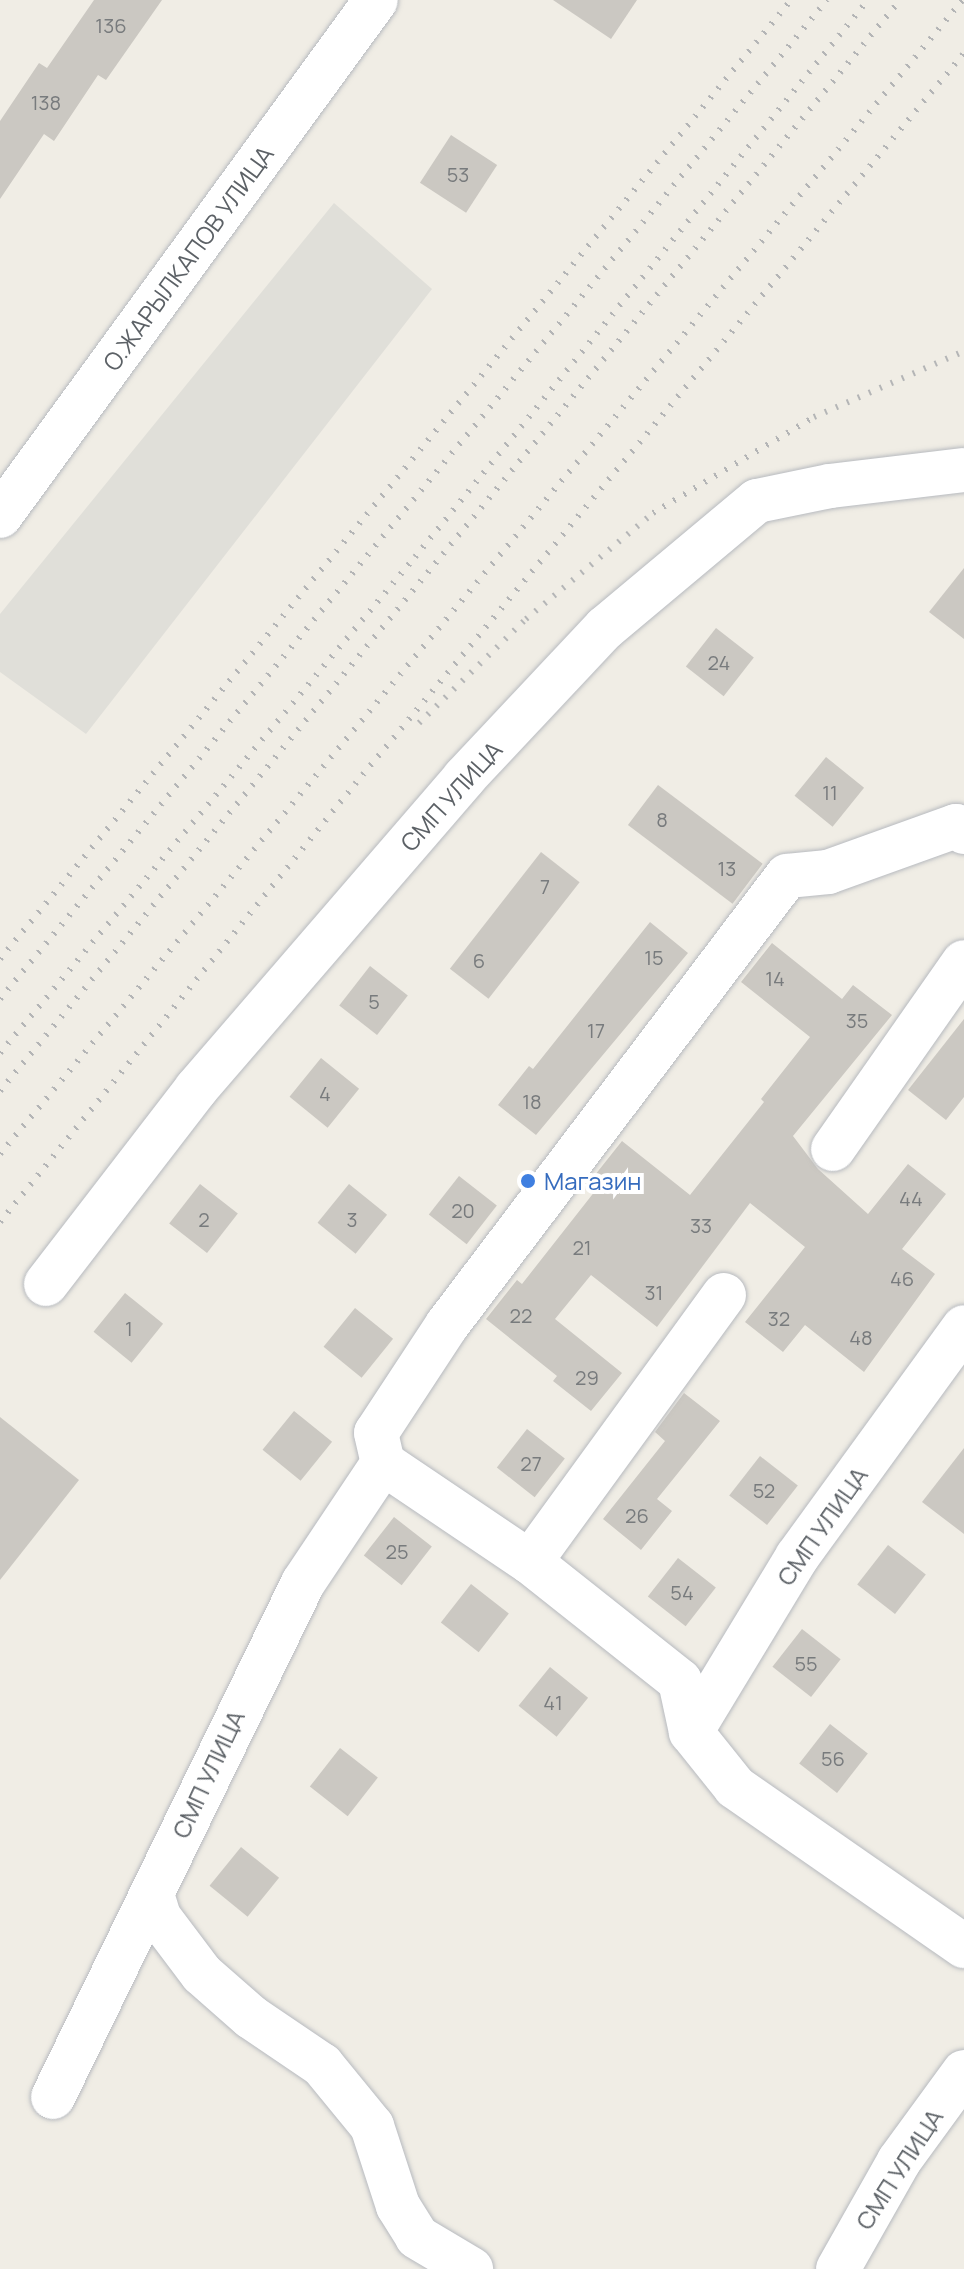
<!DOCTYPE html>
<meta charset="utf-8">
<style>
body{margin:0}
#map{position:relative;width:964px;height:2269px;overflow:hidden;background:#f0ede5;font-family:Manrope,sans-serif}
div>[style]{position:absolute}
[style*='--x']{left:calc(var(--x)*1px);top:calc(var(--y)*1px);width:calc(var(--w)*1px);rotate:calc(var(--a)*1deg)}
.industrial>*{inset:0;background:#e0dfd9}
.building>*{inset:0;background:#cbc8c2;transform-origin:0 0}
.roads{filter:drop-shadow(0 0 2px #b7babf) drop-shadow(0 0 2px #b7babf)}
.minor>*{height:44px;margin:-22px;padding:0 22px;transform-origin:22px;border-radius:22px;background:#fff}
.rail>*{height:6px;margin-top:-3px;transform-origin:0;background:repeating-linear-gradient(90deg,#b4b5b6 0 2px,transparent 0 12px)}
.dots>*{width:22px;height:22px;translate:-50% -50%;box-sizing:border-box;border:4px solid #fff;border-radius:50%}
span{translate:-50% -50%;white-space:nowrap;text-align:center;line-height:1.15;-webkit-text-stroke:8px #fff;paint-order:stroke}
.number-label{font-size:20px;color:#787b7d}
.number-label span{-webkit-text-stroke-width:0}
.street-label{font-size:24px;color:#5c6166}
.shop-label{font-size:24px;color:#366cbe}
.left{translate:0 -50%;text-align:left}
</style>
<div id="map">
<div class="industrial">
<i style="clip-path:polygon(334px 203px,432px 289px,86px 734px,0 672px,0 614px)"></i>
</div>
<div class="building">
<i style="clip-path:polygon(94px 0,162px 0,106px 80px,98px 75px,54px 141px,44px 134px,0 199px,0 121px,39px 63px,47px 68px)"></i>
<i style="clip-path:polygon(553px 0,637px 0,611px 39px)"></i>
<i style="left:451px;top:135px;width:55px;height:57px;rotate:33deg"></i>
<i style="clip-path:polygon(964px 568px,964px 639px,929px 612px)"></i>
<i style="left:716px;top:628px;width:48px;height:49px;rotate:38deg"></i>
<i style="left:826px;top:757px;width:49px;height:50px;rotate:39deg"></i>
<i style="left:658px;top:785px;width:131px;height:50px;rotate:37deg"></i>
<i style="left:541px;top:852px;width:49px;height:148px;rotate:38deg"></i>
<i style="clip-path:polygon(650px 922px,688px 953px,536px 1135px,498px 1105px,529px 1066px,533px 1069px)"></i>
<i style="clip-path:polygon(772px 943px,842px 999px,853px 985px,892px 1015px,793px 1136px,818px 1169px,868px 1214px,908px 1164px,946px 1194px,902px 1249px,935px 1274px,864px 1372px,805px 1325px,783px 1352px,745px 1322px,805px 1247px,750px 1203px,657px 1327px,591px 1275px,555px 1319px,622px 1373px,591px 1411px,553px 1381px,557px 1376px,486px 1319px,517px 1280px,522px 1284px,599px 1186px,591px 1180px,622px 1141px,690px 1195px,764px 1102px,761px 1099px,810px 1037px,741px 982px)"></i>
<i style="left:370px;top:966px;width:48px;height:50px;rotate:38deg"></i>
<i style="clip-path:polygon(964px 1019px,964px 1097px,946px 1120px,908px 1090px)"></i>
<i style="left:321px;top:1058px;width:49px;height:50px;rotate:39deg"></i>
<i style="left:459px;top:1176px;width:48px;height:49px;rotate:38deg"></i>
<i style="left:200px;top:1184px;width:48px;height:50px;rotate:38deg"></i>
<i style="left:349px;top:1184px;width:49px;height:50px;rotate:39deg"></i>
<i style="left:125px;top:1293px;width:49px;height:50px;rotate:39deg"></i>
<i style="left:355px;top:1308px;width:49px;height:50px;rotate:39deg"></i>
<i style="clip-path:polygon(684px 1393px,720px 1421px,657px 1499px,672px 1511px,641px 1550px,603px 1519px,665px 1441px,655px 1432px)"></i>
<i style="left:294px;top:1411px;width:49px;height:50px;rotate:39deg"></i>
<i style="clip-path:polygon(0 1417px,79px 1480px,0 1580px)"></i>
<i style="left:527px;top:1429px;width:48px;height:49px;rotate:38deg"></i>
<i style="clip-path:polygon(964px 1448px,964px 1534px,922px 1502px)"></i>
<i style="left:760px;top:1456px;width:48px;height:50px;rotate:38deg"></i>
<i style="left:394px;top:1517px;width:48px;height:49px;rotate:38deg"></i>
<i style="left:888px;top:1545px;width:48px;height:50px;rotate:38deg"></i>
<i style="left:678px;top:1558px;width:48px;height:49px;rotate:38deg"></i>
<i style="left:471px;top:1584px;width:48px;height:49px;rotate:38deg"></i>
<i style="left:802px;top:1629px;width:49px;height:48px;rotate:38deg"></i>
<i style="left:550px;top:1667px;width:49px;height:50px;rotate:39deg"></i>
<i style="left:830px;top:1724px;width:48px;height:50px;rotate:38deg"></i>
<i style="left:340px;top:1748px;width:48px;height:49px;rotate:38deg"></i>
<i style="left:241px;top:1847px;width:49px;height:50px;rotate:39deg"></i>
</div>
<div class="roads">
<div class="minor">
<i style="--x:0;--y:516;--w:638;--a:-53.92"></i>
<i style="--x:964;--y:832;--w:10;--a:-143"></i>
<i style="--x:956;--y:826;--w:136;--a:160.2"></i>
<i style="--x:828;--y:872;--w:41;--a:174.4"></i>
<i style="--x:787;--y:876;--w:563;--a:127.13"></i>
<i style="--x:447;--y:1325;--w:129;--a:123.3"></i>
<i style="--x:376;--y:1433;--w:31;--a:77"></i>
<i style="--x:383;--y:1463;--w:177;--a:34"></i>
<i style="--x:530;--y:1562;--w:191;--a:38.4"></i>
<i style="--x:680;--y:1681;--w:52;--a:77.8"></i>
<i style="--x:691;--y:1732;--w:70;--a:51.3"></i>
<i style="--x:735;--y:1787;--w:279;--a:34.8"></i>
<i style="--x:833;--y:1149;--w:228;--a:-55"></i>
<i style="--x:46;--y:1284;--w:246;--a:-52.4"></i>
<i style="--x:196;--y:1089;--w:411;--a:-49.2"></i>
<i style="--x:464;--y:778;--w:206;--a:-46.8"></i>
<i style="--x:605;--y:628;--w:198;--a:-39.9"></i>
<i style="--x:757;--y:501;--w:75;--a:-11.6"></i>
<i style="--x:830;--y:486;--w:135;--a:-6.8"></i>
<i style="--x:530;--y:1562;--w:330;--a:-54"></i>
<i style="--x:691;--y:1732;--w:205;--a:-58.8"></i>
<i style="--x:797;--y:1557;--w:284;--a:-54"></i>
<i style="--x:152;--y:1894;--w:24;--a:73"></i>
<i style="--x:159;--y:1917;--w:71;--a:53"></i>
<i style="--x:202;--y:1974;--w:65;--a:41.3"></i>
<i style="--x:251;--y:2017;--w:86;--a:34.1"></i>
<i style="--x:322;--y:2065;--w:79;--a:50.7"></i>
<i style="--x:372;--y:2126;--w:84;--a:72"></i>
<i style="--x:398;--y:2206;--w:36;--a:58"></i>
<i style="--x:417;--y:2237;--w:63;--a:30.7"></i>
<i style="--x:53;--y:2097;--w:572;--a:-64.06"></i>
<i style="--x:303;--y:1583;--w:144;--a:-56.3"></i>
<i style="--x:838;--y:2269;--w:124;--a:-60.5"></i>
<i style="--x:899;--y:2161;--w:110;--a:-53.9"></i>
</div>
</div>
<div class="rail">
<i style="--x:419;--y:723;--w:149;--a:-44.2"></i>
<i style="--x:526;--y:619;--w:165;--a:-39.8"></i>
<i style="--x:653;--y:513;--w:187;--a:-30.8"></i>
<i style="--x:814;--y:417;--w:164;--a:-23.7"></i>
<i style="--x:0;--y:959;--w:1243;--a:-50.48"></i>
<i style="--x:0;--y:999;--w:1297;--a:-50.38"></i>
<i style="--x:0;--y:1053;--w:647;--a:-50.08"></i>
<i style="--x:415;--y:557;--w:718;--a:-50.88"></i>
<i style="--x:0;--y:1091;--w:1414;--a:-50.48"></i>
<i style="--x:0;--y:1154;--w:1503;--a:-50.16"></i>
<i style="--x:0;--y:1222;--w:564;--a:-50.98"></i>
<i style="--x:355;--y:784;--w:951;--a:-50.2"></i>
</div>
<div class="dots">
<i style="left:528px;top:1181px;background:#3f7fe0"></i>
</div>
<div class="number-label">
<span style="left:111px;top:25px">136</span>
<span style="left:46px;top:102px">138</span>
<span style="left:458px;top:174px">53</span>
<span style="left:719px;top:662px">24</span>
<span style="left:830px;top:792px">11</span>
<span style="left:662px;top:819px">8</span>
<span style="left:727px;top:868px">13</span>
<span style="left:545px;top:886px">7</span>
<span style="left:654px;top:957px">15</span>
<span style="left:479px;top:960px">6</span>
<span style="left:775px;top:978px">14</span>
<span style="left:374px;top:1001px">5</span>
<span style="left:857px;top:1020px">35</span>
<span style="left:596px;top:1030px">17</span>
<span style="left:325px;top:1093px">4</span>
<span style="left:532px;top:1101px">18</span>
<span style="left:911px;top:1198px">44</span>
<span style="left:463px;top:1210px">20</span>
<span style="left:204px;top:1219px">2</span>
<span style="left:352px;top:1219px">3</span>
<span style="left:701px;top:1225px">33</span>
<span style="left:582px;top:1247px">21</span>
<span style="left:902px;top:1278px">46</span>
<span style="left:654px;top:1292px">31</span>
<span style="left:521px;top:1315px">22</span>
<span style="left:779px;top:1318px">32</span>
<span style="left:129px;top:1328px">1</span>
<span style="left:861px;top:1337px">48</span>
<span style="left:587px;top:1377px">29</span>
<span style="left:531px;top:1463px">27</span>
<span style="left:764px;top:1490px">52</span>
<span style="left:637px;top:1515px">26</span>
<span style="left:397px;top:1551px">25</span>
<span style="left:682px;top:1592px">54</span>
<span style="left:806px;top:1663px">55</span>
<span style="left:553px;top:1702px">41</span>
<span style="left:833px;top:1758px">56</span>
</div>
<div class="street-label">
<span style="left:188px;top:258px;rotate:-54deg">О.ЖАРЫЛКАПОВ УЛИЦА</span>
<span style="left:451px;top:796px;rotate:-48deg">СМП УЛИЦА</span>
<span style="left:822px;top:1526px;rotate:-55deg">СМП УЛИЦА</span>
<span style="left:208px;top:1774px;rotate:-65deg">СМП УЛИЦА</span>
<span style="left:899px;top:2169px;rotate:-57deg">СМП УЛИЦА</span>
</div>
<div class="shop-label">
<span class="left" style="left:544px;top:1181px">Магазин</span>
</div>
</div>
